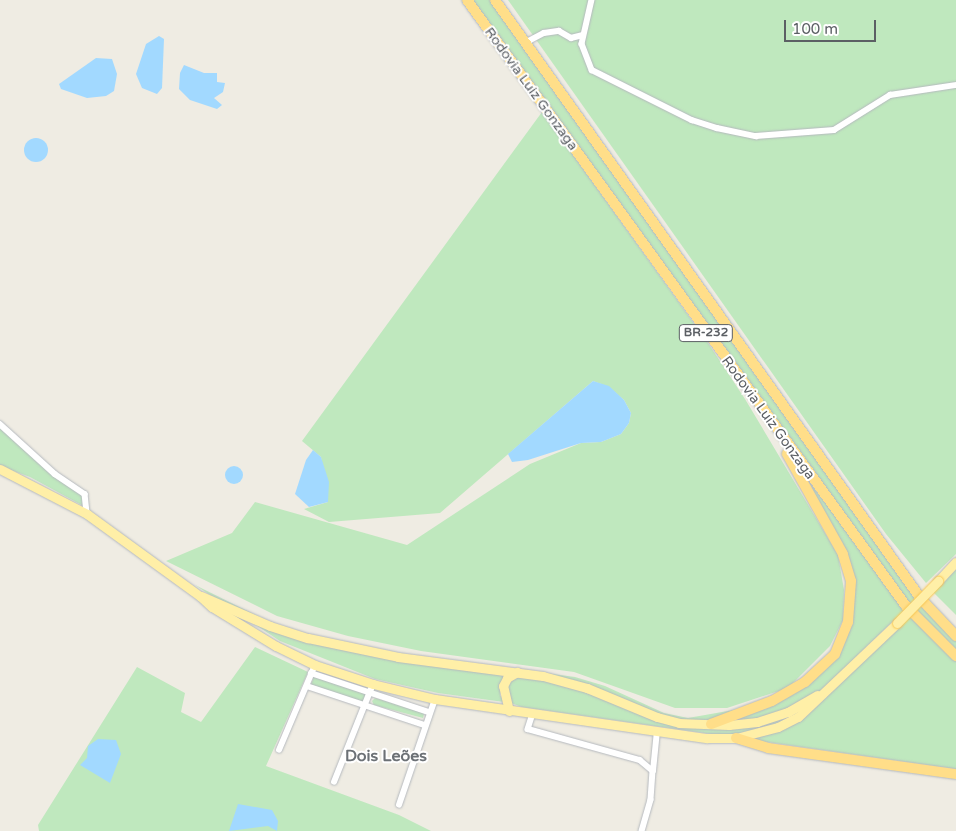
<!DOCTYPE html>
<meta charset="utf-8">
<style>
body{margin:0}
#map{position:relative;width:956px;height:831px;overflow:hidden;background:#efece3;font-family:"Varela Round",sans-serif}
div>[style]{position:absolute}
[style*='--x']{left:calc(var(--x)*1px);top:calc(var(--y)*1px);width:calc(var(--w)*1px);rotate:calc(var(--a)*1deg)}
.green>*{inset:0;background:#bfe8be}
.water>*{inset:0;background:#a2d9ff}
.round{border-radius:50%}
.roads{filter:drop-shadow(0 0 1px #b5b9be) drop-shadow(0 0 1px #b5b9be)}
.street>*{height:5.5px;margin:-2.75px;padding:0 2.75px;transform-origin:2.75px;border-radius:2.75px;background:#fff}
.primary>*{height:9px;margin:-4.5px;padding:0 4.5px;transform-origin:4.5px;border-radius:4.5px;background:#ffefa7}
.highway>*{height:10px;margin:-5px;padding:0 5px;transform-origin:5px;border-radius:5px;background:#ffde89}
.bridges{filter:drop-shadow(0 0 1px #f8c652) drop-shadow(0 0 1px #f8c652)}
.primary-bridge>*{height:9px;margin:-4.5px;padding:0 4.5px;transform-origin:4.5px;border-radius:4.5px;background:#ffefa7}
span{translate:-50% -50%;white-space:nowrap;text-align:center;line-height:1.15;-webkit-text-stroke:4px #fff;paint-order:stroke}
.shield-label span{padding:1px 4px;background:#fff;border:1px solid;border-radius:4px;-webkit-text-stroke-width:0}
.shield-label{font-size:12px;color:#5b5f64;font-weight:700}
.street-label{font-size:14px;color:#5b5f64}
.quarter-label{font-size:16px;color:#6c7176;font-weight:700}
.scale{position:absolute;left:784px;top:20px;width:92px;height:22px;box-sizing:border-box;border:2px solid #5b5f64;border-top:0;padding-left:6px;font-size:15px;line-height:18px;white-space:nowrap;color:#5b5f64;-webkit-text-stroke:4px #fff;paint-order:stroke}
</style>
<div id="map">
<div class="green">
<i style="clip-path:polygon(467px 0,491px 0,919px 596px,857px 656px,921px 599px,956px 636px,956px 769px,522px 707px,508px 702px,501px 682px,500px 695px,504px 702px,438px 693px,375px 679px,280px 641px,195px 585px,280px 627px,354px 647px,575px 677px,605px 686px,664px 713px,688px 718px,756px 706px,827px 664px,854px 604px,843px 554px,809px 482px,889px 585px)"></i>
<i style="clip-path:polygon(508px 0,956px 0,956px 554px,926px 583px,886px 534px)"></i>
<i style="clip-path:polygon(542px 112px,708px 343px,745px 399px,838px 555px,844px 590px,843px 620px,830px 646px,788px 688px,727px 708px,675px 708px,574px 672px,421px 651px,348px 636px,277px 616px,166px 561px,232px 533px,255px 502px,407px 545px,530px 464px,581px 443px,601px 442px,621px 434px,629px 423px,631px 413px,624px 400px,609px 387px,593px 381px,440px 513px,329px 522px,304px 509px,328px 502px,321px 457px,302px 441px)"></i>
<i style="clip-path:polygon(0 424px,45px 467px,82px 491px,87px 508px,30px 477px,0 466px)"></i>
<i style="clip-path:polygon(956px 568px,956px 615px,933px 592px)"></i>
<i style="clip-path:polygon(255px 647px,308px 672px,266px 766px,399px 815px,431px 831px,39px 831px,38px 825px,137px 667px,185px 693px,181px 712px,201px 722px)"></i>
<i style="clip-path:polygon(314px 676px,366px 694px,367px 697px,364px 702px,311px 685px)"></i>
<i style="clip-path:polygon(375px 698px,421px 712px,424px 714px,423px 718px,374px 705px,372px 701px)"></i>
</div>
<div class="water">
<i style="clip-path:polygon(159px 36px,164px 39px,162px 88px,157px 94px,142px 88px,136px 74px,146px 44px)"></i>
<i style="clip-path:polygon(96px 58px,112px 59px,117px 74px,114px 91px,106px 96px,87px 98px,61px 89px,59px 84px)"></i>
<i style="clip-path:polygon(184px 65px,204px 73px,217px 73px,217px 82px,225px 83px,223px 92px,214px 98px,222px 105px,217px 109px,190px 100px,179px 89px,180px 73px)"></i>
<i class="round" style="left:24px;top:138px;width:24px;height:24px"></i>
<i style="clip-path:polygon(593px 381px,609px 386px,624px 400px,631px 413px,629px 423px,621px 434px,601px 442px,581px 443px,528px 460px,512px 462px,508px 454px)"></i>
<i style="clip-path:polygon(313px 450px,321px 457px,329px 482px,328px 502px,309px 507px,295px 494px,306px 460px)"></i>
<i class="round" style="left:225px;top:466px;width:18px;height:18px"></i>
<i style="clip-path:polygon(98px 739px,116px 740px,121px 754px,110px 783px,80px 765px,87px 758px,88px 746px)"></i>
<i style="clip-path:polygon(238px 804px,272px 810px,278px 821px,277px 831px,268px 826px,229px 831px)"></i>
</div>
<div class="roads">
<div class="street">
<i style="--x:592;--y:0;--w:45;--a:102.8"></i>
<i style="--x:582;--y:44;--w:28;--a:69"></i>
<i style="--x:592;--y:70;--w:112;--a:26.6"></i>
<i style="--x:692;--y:120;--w:26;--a:18"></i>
<i style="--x:717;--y:128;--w:40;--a:12"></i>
<i style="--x:756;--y:136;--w:78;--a:-4.4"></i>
<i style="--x:834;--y:130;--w:66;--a:-32"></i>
<i style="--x:890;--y:95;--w:67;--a:-8.6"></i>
<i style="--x:525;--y:43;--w:21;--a:-28"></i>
<i style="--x:544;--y:33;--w:15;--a:-8"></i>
<i style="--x:559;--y:31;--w:14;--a:30"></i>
<i style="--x:571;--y:38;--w:12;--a:-14"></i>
<i style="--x:0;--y:424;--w:74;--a:42.3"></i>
<i style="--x:55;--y:474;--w:36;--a:34"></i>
<i style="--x:85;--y:494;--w:20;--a:84"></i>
<i style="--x:311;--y:673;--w:124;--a:18.3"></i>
<i style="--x:307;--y:686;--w:123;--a:18.4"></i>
<i style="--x:533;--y:714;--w:16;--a:108"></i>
<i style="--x:528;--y:729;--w:116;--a:15.5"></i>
<i style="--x:640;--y:760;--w:17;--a:40"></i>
<i style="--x:653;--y:771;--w:29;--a:94"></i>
<i style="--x:651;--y:800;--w:32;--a:106"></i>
<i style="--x:279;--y:750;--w:92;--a:-67"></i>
<i style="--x:653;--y:771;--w:40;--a:-84.3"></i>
<i style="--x:334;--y:782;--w:105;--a:-68.3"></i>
<i style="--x:399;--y:805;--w:112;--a:-71.2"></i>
</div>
<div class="primary">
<i style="--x:0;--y:469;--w:98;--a:27.3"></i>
<i style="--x:87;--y:514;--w:140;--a:36"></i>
<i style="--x:200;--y:596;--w:16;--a:43"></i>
<i style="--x:212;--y:607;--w:75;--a:31.4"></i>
<i style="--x:276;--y:646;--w:43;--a:26"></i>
<i style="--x:315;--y:665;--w:61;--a:18.1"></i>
<i style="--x:373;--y:684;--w:64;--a:13.6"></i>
<i style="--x:435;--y:699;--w:275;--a:8.2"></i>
<i style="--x:707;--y:738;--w:29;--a:0"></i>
<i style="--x:736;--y:738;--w:43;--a:-14.7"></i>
<i style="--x:778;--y:727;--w:22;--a:-27"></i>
<i style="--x:798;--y:717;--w:137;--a:-43.5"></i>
<i style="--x:938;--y:581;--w:26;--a:-47"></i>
<i style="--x:201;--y:596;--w:75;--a:23.5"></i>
<i style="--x:270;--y:626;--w:40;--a:18"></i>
<i style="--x:308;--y:638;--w:92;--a:11.9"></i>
<i style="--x:398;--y:657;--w:146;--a:7.5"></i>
<i style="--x:543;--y:676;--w:46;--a:15.3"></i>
<i style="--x:587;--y:688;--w:76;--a:22.5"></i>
<i style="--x:657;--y:717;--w:23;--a:15"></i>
<i style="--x:679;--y:723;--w:50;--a:2.3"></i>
<i style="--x:729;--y:725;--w:28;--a:-6"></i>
<i style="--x:757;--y:722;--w:33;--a:-18"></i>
<i style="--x:788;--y:712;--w:34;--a:-30"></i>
<i style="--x:509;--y:711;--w:26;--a:-103"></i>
<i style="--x:503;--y:686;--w:9;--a:-63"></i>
<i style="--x:507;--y:678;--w:12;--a:-31"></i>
</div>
<div class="highway">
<i style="--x:467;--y:0;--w:748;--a:54.08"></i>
<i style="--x:906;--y:606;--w:71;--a:45"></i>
<i style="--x:495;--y:0;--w:735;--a:54.58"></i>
<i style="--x:921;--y:599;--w:51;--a:46.6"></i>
<i style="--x:711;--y:724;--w:65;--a:-20.7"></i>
<i style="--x:772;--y:701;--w:38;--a:-30"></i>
<i style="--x:805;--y:682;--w:41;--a:-43"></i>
<i style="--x:835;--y:654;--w:35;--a:-68"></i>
<i style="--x:848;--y:622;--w:41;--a:-85.8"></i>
<i style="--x:851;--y:581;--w:28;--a:-107"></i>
<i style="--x:843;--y:554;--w:115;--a:-119.2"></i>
<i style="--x:736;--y:738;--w:34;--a:17"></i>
<i style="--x:768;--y:748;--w:190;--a:7.9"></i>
</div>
</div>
<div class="bridges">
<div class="primary-bridge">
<i style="--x:897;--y:623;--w:59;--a:-45.7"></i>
</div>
</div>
<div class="shield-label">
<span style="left:706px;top:333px">BR-232</span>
</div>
<div class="street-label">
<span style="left:531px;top:89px;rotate:54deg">Rodovia Luiz Gonzaga</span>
<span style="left:768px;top:418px;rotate:54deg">Rodovia Luiz Gonzaga</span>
</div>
<div class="quarter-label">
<span style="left:386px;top:756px">Dois Leões</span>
</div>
<div class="scale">100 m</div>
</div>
